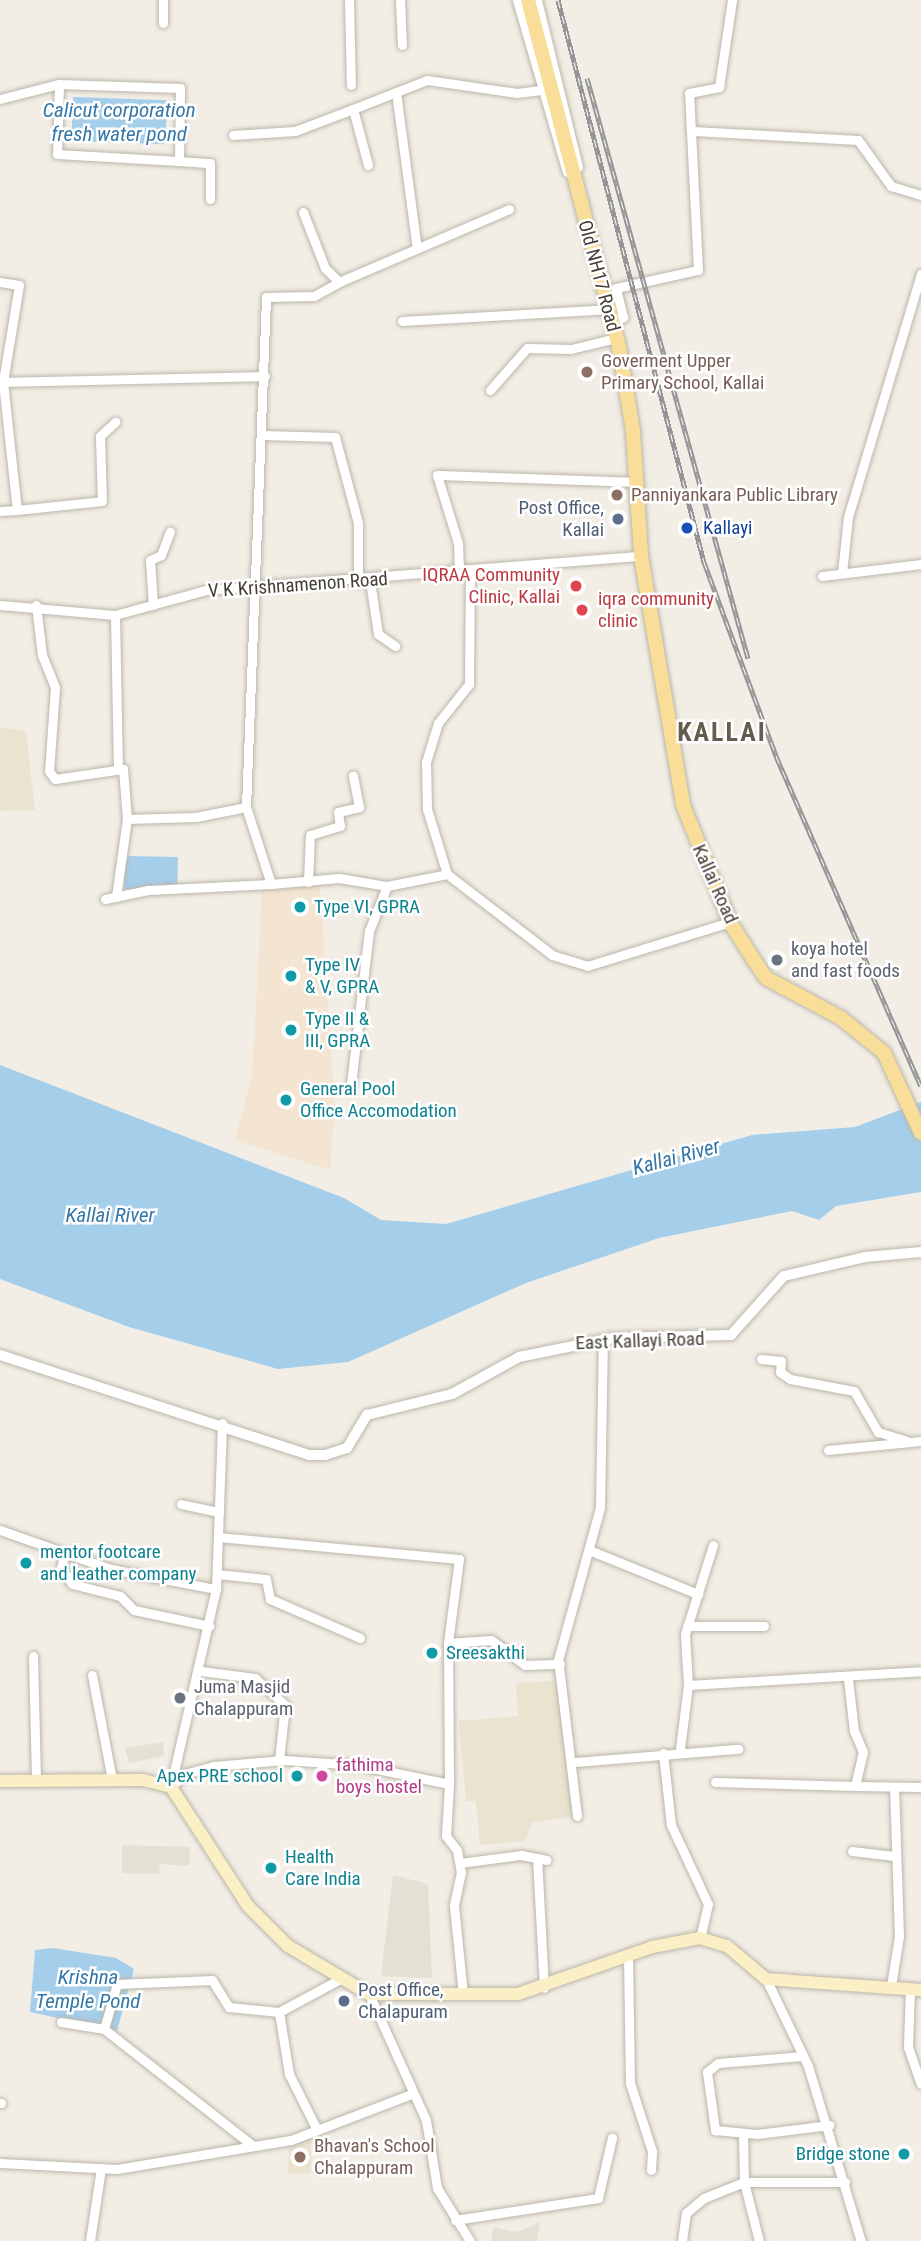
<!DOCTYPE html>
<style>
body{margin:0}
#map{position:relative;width:921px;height:2241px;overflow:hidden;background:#f2eee6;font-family:"Roboto Condensed",sans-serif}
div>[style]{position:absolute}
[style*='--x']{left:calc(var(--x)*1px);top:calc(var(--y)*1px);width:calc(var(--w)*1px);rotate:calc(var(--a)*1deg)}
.residential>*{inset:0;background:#e5e0d4}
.commercial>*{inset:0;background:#f3e5d2}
.education>*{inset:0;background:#eae3d0}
.water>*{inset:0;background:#a5ceeb;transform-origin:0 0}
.roads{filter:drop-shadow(0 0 2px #bcb6a9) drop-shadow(0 0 2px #bcb6a9)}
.minor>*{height:9px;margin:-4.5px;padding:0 4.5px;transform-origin:4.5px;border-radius:4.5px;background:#fff}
.tertiary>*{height:10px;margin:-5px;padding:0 5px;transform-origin:5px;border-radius:5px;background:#fff}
.secondary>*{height:12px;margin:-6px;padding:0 6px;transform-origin:6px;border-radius:6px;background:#fbefc6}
.primary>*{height:14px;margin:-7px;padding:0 7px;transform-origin:7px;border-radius:7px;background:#f8de98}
.rail>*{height:5px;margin-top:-2.5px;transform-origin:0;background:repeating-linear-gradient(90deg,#fff 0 8px,#959595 0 16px);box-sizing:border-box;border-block:2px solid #959595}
.dots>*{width:19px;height:19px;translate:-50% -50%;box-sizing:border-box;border:4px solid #fff;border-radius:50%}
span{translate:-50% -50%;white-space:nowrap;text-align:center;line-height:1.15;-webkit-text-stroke:5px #fff;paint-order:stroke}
.street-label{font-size:19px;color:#443e35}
.education-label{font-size:19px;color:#785e54}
.left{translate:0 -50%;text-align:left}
.service-label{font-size:19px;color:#4e5e75}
.right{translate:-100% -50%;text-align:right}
.transit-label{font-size:19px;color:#164399}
.health-label{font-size:19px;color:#be3a42}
.culture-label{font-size:19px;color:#0d838f}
.worship-label{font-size:19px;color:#5b616d}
.hotel-label{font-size:19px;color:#b23c85}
.water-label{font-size:21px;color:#3577a9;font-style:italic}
.district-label{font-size:26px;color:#665c4d;font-weight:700;letter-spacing:2px}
</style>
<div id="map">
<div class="residential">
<i style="clip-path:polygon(163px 1742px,164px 1756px,129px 1763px,125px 1748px)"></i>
<i style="clip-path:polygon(122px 1845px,190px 1847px,189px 1866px,160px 1864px,159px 1874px,122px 1873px)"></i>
<i style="clip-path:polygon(393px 1875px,428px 1884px,432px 1978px,381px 1976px)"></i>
<i style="clip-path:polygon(540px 2222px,537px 2241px,491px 2241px,493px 2227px,517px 2232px)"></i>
</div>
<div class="commercial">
<i style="clip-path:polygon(320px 885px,335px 1110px,330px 1170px,235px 1140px,252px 1074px,262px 890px)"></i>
</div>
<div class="education">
<i style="clip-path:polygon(0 727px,26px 731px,35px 810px,0 811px)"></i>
<i style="clip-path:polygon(559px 1681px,577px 1816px,532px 1823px,525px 1841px,480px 1845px,476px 1801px,466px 1802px,459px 1721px,518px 1716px,516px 1683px)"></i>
<i style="clip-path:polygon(311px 2137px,311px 2173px,288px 2174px,289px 2143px)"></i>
</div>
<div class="water">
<i style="left:73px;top:97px;width:94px;height:44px;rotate:2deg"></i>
<i style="left:125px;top:856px;width:53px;height:33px;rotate:1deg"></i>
<i style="clip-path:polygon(0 1065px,344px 1198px,381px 1220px,446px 1224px,752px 1135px,855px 1127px,921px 1102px,921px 1192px,836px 1206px,819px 1220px,792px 1211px,659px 1238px,526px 1283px,348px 1362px,278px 1369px,129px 1327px,0 1279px)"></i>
<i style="clip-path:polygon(53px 1948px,116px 1958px,134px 1969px,117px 2031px,30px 2012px,35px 1950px)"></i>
</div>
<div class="roads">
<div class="minor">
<i style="--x:349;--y:0;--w:85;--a:88.7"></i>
<i style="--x:400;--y:0;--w:45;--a:87.5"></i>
<i style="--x:517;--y:0;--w:179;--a:73.8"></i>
<i style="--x:537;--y:0;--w:172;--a:76.2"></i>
<i style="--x:163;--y:23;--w:23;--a:-90"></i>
<i style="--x:59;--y:84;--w:70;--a:91.6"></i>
<i style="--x:57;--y:154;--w:122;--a:3.3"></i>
<i style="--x:396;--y:92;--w:158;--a:82.4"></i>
<i style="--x:0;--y:99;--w:61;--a:-14.3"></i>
<i style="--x:59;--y:84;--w:121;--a:1.9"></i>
<i style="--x:180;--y:88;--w:73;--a:90.8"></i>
<i style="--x:179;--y:161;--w:31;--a:4"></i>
<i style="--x:210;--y:163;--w:36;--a:90"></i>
<i style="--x:693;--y:131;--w:165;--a:3.1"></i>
<i style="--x:858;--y:140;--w:57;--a:54.3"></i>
<i style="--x:891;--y:186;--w:31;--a:17"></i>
<i style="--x:233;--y:135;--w:62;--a:-3.7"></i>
<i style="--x:295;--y:131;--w:62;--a:-20.8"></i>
<i style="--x:368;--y:165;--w:58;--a:-105"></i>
<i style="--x:353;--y:109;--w:79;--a:-21.4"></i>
<i style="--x:427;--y:80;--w:91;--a:8.2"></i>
<i style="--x:517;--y:93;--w:24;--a:-7"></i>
<i style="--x:303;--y:212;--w:60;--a:68.6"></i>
<i style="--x:325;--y:268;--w:20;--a:45"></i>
<i style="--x:339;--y:282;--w:185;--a:-23.2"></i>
<i style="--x:0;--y:282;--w:19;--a:9"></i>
<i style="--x:19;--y:285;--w:98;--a:99.4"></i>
<i style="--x:3;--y:382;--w:129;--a:83.8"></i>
<i style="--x:17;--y:510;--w:17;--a:177"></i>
<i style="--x:402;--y:321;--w:206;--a:-3.3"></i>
<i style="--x:612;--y:323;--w:13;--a:-29"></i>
<i style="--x:623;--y:317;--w:30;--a:-104"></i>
<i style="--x:616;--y:288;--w:84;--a:-12.4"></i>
<i style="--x:698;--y:270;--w:177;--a:-92.9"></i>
<i style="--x:689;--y:93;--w:31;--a:-11"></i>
<i style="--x:719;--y:87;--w:88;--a:-81.5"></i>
<i style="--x:3;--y:382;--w:262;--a:-1.3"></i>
<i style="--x:490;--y:390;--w:56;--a:-48.6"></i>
<i style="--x:527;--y:348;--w:44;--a:1.3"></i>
<i style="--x:571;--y:349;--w:46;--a:-13.7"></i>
<i style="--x:263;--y:435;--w:72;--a:1.6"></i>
<i style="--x:335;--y:437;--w:89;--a:75"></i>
<i style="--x:358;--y:523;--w:60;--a:90"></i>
<i style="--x:17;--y:510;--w:85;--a:-6"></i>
<i style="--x:102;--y:501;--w:65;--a:-91.8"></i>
<i style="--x:100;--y:436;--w:21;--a:-43"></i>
<i style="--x:459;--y:571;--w:28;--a:-92"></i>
<i style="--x:458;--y:543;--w:71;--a:-107.2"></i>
<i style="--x:437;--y:475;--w:197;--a:2"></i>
<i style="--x:842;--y:573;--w:56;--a:-83.9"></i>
<i style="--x:848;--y:517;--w:254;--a:-73.3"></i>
<i style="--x:822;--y:576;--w:100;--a:-6.9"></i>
<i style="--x:370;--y:581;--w:54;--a:81.4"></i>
<i style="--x:378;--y:634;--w:21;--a:35"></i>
<i style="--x:0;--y:605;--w:115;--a:5"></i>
<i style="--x:115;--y:615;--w:94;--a:-15.4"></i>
<i style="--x:206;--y:590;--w:436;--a:-4.5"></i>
<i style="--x:36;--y:605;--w:50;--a:83.2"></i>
<i style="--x:42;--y:655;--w:35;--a:68"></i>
<i style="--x:55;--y:688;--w:83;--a:94.1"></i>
<i style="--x:49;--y:771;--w:10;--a:53"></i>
<i style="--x:55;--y:779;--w:69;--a:-8.4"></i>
<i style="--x:123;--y:769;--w:50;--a:85.4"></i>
<i style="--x:127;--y:819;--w:69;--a:-1.7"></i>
<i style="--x:196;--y:817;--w:51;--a:-11.3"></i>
<i style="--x:246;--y:807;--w:81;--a:72"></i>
<i style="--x:271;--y:884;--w:68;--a:-5"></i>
<i style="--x:339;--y:878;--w:49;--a:9.5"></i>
<i style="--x:387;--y:886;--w:61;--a:-11.3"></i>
<i style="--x:447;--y:874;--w:133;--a:37.6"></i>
<i style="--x:552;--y:955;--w:37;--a:17"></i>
<i style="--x:587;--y:966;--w:150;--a:-17.1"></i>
<i style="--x:153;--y:605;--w:45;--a:-93.8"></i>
<i style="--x:150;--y:560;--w:12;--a:-24"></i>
<i style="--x:161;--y:555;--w:25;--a:-69"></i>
<i style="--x:115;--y:615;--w:153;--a:88.9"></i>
<i style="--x:246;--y:807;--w:510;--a:-87.75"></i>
<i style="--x:266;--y:297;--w:48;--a:-1.2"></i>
<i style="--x:314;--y:296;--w:29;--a:-29"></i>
<i style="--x:447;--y:874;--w:68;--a:-107.1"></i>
<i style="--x:427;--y:809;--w:47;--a:-91.2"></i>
<i style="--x:426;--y:762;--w:41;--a:-72.9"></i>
<i style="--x:438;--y:723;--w:50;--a:-51.5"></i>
<i style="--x:469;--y:684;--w:115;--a:-89.5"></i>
<i style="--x:308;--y:882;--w:47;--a:-87.6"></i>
<i style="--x:310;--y:835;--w:31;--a:-17"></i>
<i style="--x:340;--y:826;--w:14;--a:-98"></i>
<i style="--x:338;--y:812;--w:22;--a:-13"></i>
<i style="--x:359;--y:807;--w:32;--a:-101"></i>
<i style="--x:116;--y:897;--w:79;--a:-82"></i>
<i style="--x:105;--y:899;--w:44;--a:-11.8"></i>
<i style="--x:148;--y:890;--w:123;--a:-2.8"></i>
<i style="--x:351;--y:1084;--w:154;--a:-83.3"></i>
<i style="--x:369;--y:931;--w:48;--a:-68.2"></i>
<i style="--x:761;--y:1359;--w:20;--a:6"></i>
<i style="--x:781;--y:1361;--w:11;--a:95"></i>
<i style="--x:780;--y:1372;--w:12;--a:35"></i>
<i style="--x:790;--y:1379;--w:65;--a:10.6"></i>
<i style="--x:854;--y:1391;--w:48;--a:59.7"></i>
<i style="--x:878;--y:1432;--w:30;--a:17"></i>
<i style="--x:828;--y:1450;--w:93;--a:-5.5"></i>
<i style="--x:181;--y:1504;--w:39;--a:12"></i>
<i style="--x:0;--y:1530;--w:118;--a:19.4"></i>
<i style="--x:111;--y:1569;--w:107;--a:10.8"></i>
<i style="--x:218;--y:1537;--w:242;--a:5.2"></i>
<i style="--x:459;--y:1559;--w:85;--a:97.5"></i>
<i style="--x:589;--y:1550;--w:118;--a:22"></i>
<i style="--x:65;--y:1552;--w:16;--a:104"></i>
<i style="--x:61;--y:1568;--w:19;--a:55"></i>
<i style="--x:72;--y:1584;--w:49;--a:14"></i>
<i style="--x:120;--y:1596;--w:20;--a:45"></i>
<i style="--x:134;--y:1610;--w:77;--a:12"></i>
<i style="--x:217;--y:1574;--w:49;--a:5.8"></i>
<i style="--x:266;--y:1579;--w:20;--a:79"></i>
<i style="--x:270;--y:1599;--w:98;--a:23.4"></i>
<i style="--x:687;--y:1626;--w:77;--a:0"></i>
<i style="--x:33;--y:1656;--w:126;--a:88.6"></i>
<i style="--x:201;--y:1671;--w:54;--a:7.4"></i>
<i style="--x:255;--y:1678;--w:40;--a:42"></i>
<i style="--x:285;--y:1705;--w:55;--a:96.2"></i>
<i style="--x:92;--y:1675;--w:107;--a:79.2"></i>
<i style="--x:688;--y:1685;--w:233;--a:-3.4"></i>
<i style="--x:680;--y:1749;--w:64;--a:-82.9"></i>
<i style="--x:688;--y:1685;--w:51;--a:-93.4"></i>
<i style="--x:685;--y:1634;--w:93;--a:-72.5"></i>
<i style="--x:663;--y:1753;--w:72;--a:83.7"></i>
<i style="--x:671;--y:1825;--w:87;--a:64.9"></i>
<i style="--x:708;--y:1904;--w:35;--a:103"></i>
<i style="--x:575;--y:1762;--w:164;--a:-4.6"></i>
<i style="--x:715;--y:1782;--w:140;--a:1.6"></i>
<i style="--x:855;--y:1786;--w:35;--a:-77"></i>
<i style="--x:863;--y:1752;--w:23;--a:-113"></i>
<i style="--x:854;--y:1731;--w:52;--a:-96.6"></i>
<i style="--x:449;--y:1784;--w:141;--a:-90.4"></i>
<i style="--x:448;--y:1643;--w:43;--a:-4"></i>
<i style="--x:491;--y:1640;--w:42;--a:36.3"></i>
<i style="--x:525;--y:1665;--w:35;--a:-2"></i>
<i style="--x:171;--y:1785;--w:201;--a:-77.1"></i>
<i style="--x:216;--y:1589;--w:166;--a:-87.9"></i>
<i style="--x:855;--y:1786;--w:66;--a:0.9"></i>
<i style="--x:171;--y:1787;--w:18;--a:-45"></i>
<i style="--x:184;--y:1774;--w:30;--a:-15"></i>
<i style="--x:213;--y:1766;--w:71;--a:-4.8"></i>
<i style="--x:284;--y:1760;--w:74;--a:3.9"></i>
<i style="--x:358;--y:1765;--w:93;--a:11.8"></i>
<i style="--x:449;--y:1784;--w:52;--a:93.3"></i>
<i style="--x:446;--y:1836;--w:18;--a:52"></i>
<i style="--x:457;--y:1850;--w:22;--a:80"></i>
<i style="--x:461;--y:1872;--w:35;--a:102"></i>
<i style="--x:454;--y:1906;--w:88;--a:84.2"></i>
<i style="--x:577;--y:1816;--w:157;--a:-96.9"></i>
<i style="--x:558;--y:1660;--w:159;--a:-74.6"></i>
<i style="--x:600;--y:1507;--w:168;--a:-89"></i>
<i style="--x:852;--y:1851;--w:42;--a:6.8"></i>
<i style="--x:537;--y:1858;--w:130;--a:86.9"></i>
<i style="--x:460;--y:1863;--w:62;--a:-7.5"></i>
<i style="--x:521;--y:1855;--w:26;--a:11"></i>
<i style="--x:628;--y:1956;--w:127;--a:89.1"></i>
<i style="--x:630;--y:2083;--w:71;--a:72.1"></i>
<i style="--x:652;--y:2151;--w:19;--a:93"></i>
<i style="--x:766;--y:1979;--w:97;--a:64.2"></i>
<i style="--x:808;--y:2066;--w:183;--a:73.2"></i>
<i style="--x:891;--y:1986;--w:51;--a:-80.9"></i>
<i style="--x:899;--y:1936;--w:147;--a:-91.9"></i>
<i style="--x:910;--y:1989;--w:58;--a:92"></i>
<i style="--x:908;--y:2047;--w:39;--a:71"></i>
<i style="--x:369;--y:1994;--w:138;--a:65.7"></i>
<i style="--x:426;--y:2120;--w:69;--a:80.8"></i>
<i style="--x:437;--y:2188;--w:62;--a:58.1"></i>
<i style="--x:279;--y:2012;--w:63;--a:80.8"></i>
<i style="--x:289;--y:2074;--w:63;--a:63.4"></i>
<i style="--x:61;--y:2022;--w:44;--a:9.2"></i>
<i style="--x:104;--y:2029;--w:189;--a:38.1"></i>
<i style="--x:104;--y:2029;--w:47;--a:-73.9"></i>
<i style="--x:117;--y:1984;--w:95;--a:-2.4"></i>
<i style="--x:212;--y:1980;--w:32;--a:58"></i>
<i style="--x:229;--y:2007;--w:50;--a:5.7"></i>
<i style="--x:279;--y:2012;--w:69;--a:-28.4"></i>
<i style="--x:803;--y:2056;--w:85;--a:175.3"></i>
<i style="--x:718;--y:2063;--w:14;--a:141"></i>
<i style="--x:707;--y:2072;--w:59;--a:82.1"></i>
<i style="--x:715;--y:2130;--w:42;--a:5.4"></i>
<i style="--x:757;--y:2134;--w:73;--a:-7.1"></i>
<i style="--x:0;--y:2103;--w:1;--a:0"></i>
<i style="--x:0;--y:2163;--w:117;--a:2.9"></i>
<i style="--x:117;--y:2169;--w:176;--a:-9.5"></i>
<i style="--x:291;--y:2140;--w:126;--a:-20.9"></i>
<i style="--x:455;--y:2220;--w:145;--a:-8.7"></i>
<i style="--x:598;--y:2198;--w:62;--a:-76.9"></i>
<i style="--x:90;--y:2241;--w:74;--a:-81.4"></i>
<i style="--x:682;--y:2241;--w:28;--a:-82"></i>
<i style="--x:686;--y:2213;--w:23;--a:-40"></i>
<i style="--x:704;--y:2198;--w:43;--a:-21.8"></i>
<i style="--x:744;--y:2182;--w:48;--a:-91.2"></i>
<i style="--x:759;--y:2241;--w:61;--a:-104.3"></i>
<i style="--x:744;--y:2182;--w:101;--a:0"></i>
</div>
<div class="tertiary">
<i style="--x:0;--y:1355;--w:325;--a:17.9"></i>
<i style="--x:309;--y:1455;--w:16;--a:0"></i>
<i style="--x:325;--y:1455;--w:23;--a:-18"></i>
<i style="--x:347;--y:1448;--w:39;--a:-59"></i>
<i style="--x:367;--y:1415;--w:88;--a:-13.9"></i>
<i style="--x:452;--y:1394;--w:77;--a:-28.9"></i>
<i style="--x:519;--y:1357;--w:95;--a:-11.5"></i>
<i style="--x:612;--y:1338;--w:119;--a:-1.4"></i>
<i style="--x:731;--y:1335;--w:79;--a:-48.1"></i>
<i style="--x:784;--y:1276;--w:83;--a:-13.2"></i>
<i style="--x:865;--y:1257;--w:56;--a:-5.1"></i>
</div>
<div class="secondary">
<i style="--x:0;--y:1781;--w:143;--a:-0.4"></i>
<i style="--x:143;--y:1780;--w:29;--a:14"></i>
<i style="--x:171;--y:1787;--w:142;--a:57.1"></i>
<i style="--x:248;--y:1906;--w:57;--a:45"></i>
<i style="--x:288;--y:1946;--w:94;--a:30.7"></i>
<i style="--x:369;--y:1994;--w:149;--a:0"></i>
<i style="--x:518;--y:1994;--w:142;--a:-19.3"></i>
<i style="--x:652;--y:1947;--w:49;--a:-10.6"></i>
<i style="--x:700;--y:1938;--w:28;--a:17"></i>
<i style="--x:727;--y:1946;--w:51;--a:40.2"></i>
<i style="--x:766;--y:1979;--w:155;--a:4.1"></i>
</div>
<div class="primary">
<i style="--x:528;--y:0;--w:359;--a:75.3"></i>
<i style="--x:619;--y:347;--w:85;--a:80.5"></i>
<i style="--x:633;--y:431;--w:125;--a:86.3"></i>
<i style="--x:641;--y:556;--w:253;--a:80.4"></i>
<i style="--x:683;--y:805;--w:126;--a:68.1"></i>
<i style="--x:730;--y:922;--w:47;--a:58"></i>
<i style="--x:755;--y:962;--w:19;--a:55"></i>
<i style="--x:766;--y:978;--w:85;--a:28.1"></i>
<i style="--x:841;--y:1018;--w:55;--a:39.1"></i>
<i style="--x:884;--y:1053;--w:88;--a:65.2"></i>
</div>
</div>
<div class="rail">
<i style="--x:558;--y:0;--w:581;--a:75.44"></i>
<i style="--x:704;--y:562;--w:207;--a:69.6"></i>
<i style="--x:776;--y:756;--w:360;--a:66.3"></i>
<i style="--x:587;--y:78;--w:602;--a:74.49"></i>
</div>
<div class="dots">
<i style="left:587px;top:372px;background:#8d6e63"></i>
<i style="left:617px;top:495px;background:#8d6e63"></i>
<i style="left:618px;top:519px;background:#5c6f8a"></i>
<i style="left:687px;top:528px;background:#1a4fb4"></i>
<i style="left:576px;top:586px;background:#e0444e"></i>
<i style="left:582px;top:610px;background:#e0444e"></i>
<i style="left:300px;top:907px;background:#0f9aa8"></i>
<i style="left:777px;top:960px;background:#6b7280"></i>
<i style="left:291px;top:976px;background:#0f9aa8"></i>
<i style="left:291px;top:1030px;background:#0f9aa8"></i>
<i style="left:286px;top:1100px;background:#0f9aa8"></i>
<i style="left:26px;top:1563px;background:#0f9aa8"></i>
<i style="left:432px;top:1653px;background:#0f9aa8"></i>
<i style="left:180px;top:1698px;background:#6b7280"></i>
<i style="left:297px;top:1776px;background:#0f9aa8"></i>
<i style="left:322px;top:1776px;background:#d1479c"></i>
<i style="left:271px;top:1868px;background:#0f9aa8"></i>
<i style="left:344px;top:2001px;background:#5c6f8a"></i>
<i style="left:904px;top:2154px;background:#0f9aa8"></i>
<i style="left:300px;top:2157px;background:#8d6e63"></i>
</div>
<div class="street-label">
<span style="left:599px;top:276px;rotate:75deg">Old NH17 Road</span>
<span style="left:298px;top:585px;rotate:-4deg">V K Krishnamenon Road</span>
<span style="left:715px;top:884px;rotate:66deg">Kallai Road</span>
<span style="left:640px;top:1341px;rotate:-2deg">East Kallayi Road</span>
</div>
<div class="education-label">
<span class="left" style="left:601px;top:372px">Goverment Upper<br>Primary School, Kallai</span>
<span class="left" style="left:631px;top:495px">Panniyankara Public Library</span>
<span class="left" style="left:314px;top:2157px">Bhavan's School<br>Chalappuram</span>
</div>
<div class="service-label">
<span class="right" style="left:604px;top:519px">Post Office,<br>Kallai</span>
<span class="left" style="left:358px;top:2001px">Post Office,<br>Chalapuram</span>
</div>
<div class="transit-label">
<span class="left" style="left:703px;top:528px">Kallayi</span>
</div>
<div class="health-label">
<span class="right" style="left:560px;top:586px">IQRAA Community<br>Clinic, Kallai</span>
<span class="left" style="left:598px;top:610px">iqra community<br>clinic</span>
</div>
<div class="culture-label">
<span class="left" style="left:314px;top:907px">Type VI, GPRA</span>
<span class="left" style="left:305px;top:976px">Type IV<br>&amp; V, GPRA</span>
<span class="left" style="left:305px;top:1030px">Type II &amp;<br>III, GPRA</span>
<span class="left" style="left:300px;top:1100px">General Pool<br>Office Accomodation</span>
<span class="left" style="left:40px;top:1563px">mentor footcare<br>and leather company</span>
<span class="left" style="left:446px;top:1653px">Sreesakthi</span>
<span class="right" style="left:283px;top:1776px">Apex PRE school</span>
<span class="left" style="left:285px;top:1868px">Health<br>Care India</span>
<span class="right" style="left:890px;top:2154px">Bridge stone</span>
</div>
<div class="worship-label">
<span class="left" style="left:791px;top:960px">koya hotel<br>and fast foods</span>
<span class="left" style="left:194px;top:1698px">Juma Masjid<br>Chalappuram</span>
</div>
<div class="hotel-label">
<span class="left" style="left:336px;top:1776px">fathima<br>boys hostel</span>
</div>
<div class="water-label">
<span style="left:119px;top:122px">Calicut corporation<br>fresh water pond</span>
<span style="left:676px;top:1157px;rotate:-15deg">Kallai River</span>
<span style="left:110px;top:1215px">Kallai River</span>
<span style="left:88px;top:1989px">Krishna<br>Temple Pond</span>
</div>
<div class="district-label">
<span style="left:722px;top:733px">KALLAI</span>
</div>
</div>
